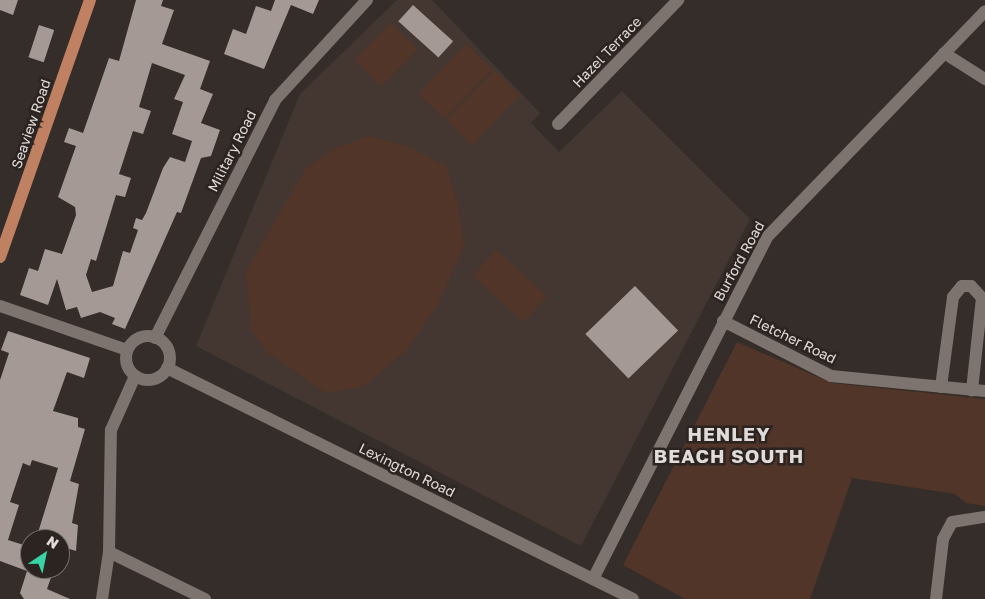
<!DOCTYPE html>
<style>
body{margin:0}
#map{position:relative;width:985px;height:599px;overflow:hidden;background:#352d2a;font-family:"Golos Text",sans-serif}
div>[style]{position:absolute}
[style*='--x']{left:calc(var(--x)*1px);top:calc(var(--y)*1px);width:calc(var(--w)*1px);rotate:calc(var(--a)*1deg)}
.built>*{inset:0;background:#443630}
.green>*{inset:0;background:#513528;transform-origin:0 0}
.building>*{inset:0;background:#a49995;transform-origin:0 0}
.minor>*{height:12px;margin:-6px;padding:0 6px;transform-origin:6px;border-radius:6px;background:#7d736f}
.minor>.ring{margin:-6px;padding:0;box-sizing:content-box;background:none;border:12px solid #7d736f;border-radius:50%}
.major>*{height:12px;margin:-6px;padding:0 6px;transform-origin:6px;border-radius:6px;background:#c08163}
span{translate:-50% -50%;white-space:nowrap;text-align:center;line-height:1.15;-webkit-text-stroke:5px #2b2420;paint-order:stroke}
.street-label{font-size:14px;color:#e1dcda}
.district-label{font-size:19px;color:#e1dcda;font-weight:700;letter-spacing:1px}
.north{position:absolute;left:20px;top:529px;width:50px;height:50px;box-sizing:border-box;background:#2b2420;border:1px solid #746e6a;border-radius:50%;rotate:34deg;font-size:14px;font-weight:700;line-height:20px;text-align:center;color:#e1dcda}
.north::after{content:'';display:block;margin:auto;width:18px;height:22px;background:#38d4a6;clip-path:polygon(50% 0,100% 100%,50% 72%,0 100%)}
</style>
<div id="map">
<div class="built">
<i style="clip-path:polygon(397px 0,432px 0,540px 113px,531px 123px,559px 152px,622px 91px,750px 219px,581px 546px,196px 346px,300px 94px)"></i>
</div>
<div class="green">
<i style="left:391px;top:23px;width:38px;height:52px;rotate:45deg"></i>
<i style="left:466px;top:44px;width:36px;height:69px;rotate:44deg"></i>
<i style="left:494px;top:70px;width:36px;height:69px;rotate:44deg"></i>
<i style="clip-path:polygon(369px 136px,407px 146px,447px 167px,460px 213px,464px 246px,438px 304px,406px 351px,364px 386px,326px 393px,266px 352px,251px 330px,246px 272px,306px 168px,338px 147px)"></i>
<i style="left:496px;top:250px;width:69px;height:35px;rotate:42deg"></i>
<i style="clip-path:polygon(737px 342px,832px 383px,985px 399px,985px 506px,966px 503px,955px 494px,852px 478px,810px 599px,685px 599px,623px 565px)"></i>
</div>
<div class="building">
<i style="clip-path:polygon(0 0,18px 0,13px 15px,0 10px)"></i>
<i style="clip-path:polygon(evenodd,136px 0,163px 0,161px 6px,174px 10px,162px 44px,210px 61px,200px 89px,213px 94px,201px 123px,220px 130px,211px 156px,201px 158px,181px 213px,177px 212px,125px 329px,112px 324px,115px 318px,100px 312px,81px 318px,77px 307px,66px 310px,57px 279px,48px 305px,20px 295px,29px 268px,38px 271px,45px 249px,62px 254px,76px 215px,75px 207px,58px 197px,76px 146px,64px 142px,69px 128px,83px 133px,109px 58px,119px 61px,136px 0,152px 63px,185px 75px,174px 99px,183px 102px,172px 134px,192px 141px,185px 162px,170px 157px,163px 168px,146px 213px,142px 220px,136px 218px,133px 228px,138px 230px,130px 253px,123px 251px,113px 286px,92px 292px,86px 275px,91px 259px,96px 261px,116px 195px,125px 197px,131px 178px,119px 174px,133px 131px,143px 134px,151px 111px,139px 107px,152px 63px)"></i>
<i style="clip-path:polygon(275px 0,319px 0,313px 14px,291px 5px,264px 69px,224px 54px,233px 29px,246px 34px,256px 6px,271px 11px)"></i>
<i style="left:413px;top:5px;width:54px;height:22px;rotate:42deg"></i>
<i style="left:39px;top:25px;width:16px;height:34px;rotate:18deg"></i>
<i style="left:635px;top:286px;width:62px;height:69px;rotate:46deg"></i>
<i style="clip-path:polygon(8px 331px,90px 358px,84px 378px,67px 372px,53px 411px,78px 418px,78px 427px,85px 429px,70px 481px,79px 484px,72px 523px,78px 525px,76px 551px,60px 546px,60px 539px,36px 539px,58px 468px,32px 460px,30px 466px,23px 463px,10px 502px,19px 505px,8px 540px,30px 547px,30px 569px,54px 569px,47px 589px,70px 599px,24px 599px,20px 593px,27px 571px,0 561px,0 380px,9px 353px,1px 350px)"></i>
</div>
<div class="minor">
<i style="--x:944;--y:53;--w:49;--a:32.4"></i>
<i style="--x:558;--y:124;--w:173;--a:-45.9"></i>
<i style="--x:0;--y:306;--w:134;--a:19.1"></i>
<i style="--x:723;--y:321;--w:121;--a:27"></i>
<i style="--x:831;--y:376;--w:155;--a:5.6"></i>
<i class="ring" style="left:126px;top:336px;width:32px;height:32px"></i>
<i style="--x:155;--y:338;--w:267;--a:-63.2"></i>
<i style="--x:275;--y:100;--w:136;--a:-47.4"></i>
<i style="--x:167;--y:368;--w:520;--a:26.37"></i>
<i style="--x:941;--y:387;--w:91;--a:-82.4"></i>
<i style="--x:953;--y:297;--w:14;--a:-51"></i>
<i style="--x:962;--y:286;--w:9;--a:0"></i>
<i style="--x:971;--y:286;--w:16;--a:47"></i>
<i style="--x:982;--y:298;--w:93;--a:96.2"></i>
<i style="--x:109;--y:552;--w:107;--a:26.1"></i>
<i style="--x:593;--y:579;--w:384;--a:-63"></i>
<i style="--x:767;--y:237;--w:314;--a:-46"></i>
<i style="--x:102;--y:599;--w:48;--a:-81.5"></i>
<i style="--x:109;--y:552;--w:122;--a:-89.1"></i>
<i style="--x:111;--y:430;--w:59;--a:-66"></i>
<i style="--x:936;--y:599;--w:60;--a:-83.3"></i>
<i style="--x:943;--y:539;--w:19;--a:-62"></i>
<i style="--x:952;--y:522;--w:33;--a:-9"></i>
</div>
<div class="major">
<i style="--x:0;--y:257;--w:272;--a:-70.7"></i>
</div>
<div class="street-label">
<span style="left:607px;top:52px;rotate:-46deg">Hazel Terrace</span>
<span style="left:31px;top:124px;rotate:-71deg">Seaview Road</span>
<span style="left:232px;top:151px;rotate:-63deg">Military Road</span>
<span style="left:739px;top:261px;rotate:-61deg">Burford Road</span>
<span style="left:793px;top:339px;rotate:26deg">Fletcher Road</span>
<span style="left:407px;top:470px;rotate:26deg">Lexington Road</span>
</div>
<div class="district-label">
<span style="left:729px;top:445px">HENLEY<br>BEACH SOUTH</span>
</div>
<div class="north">N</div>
</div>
